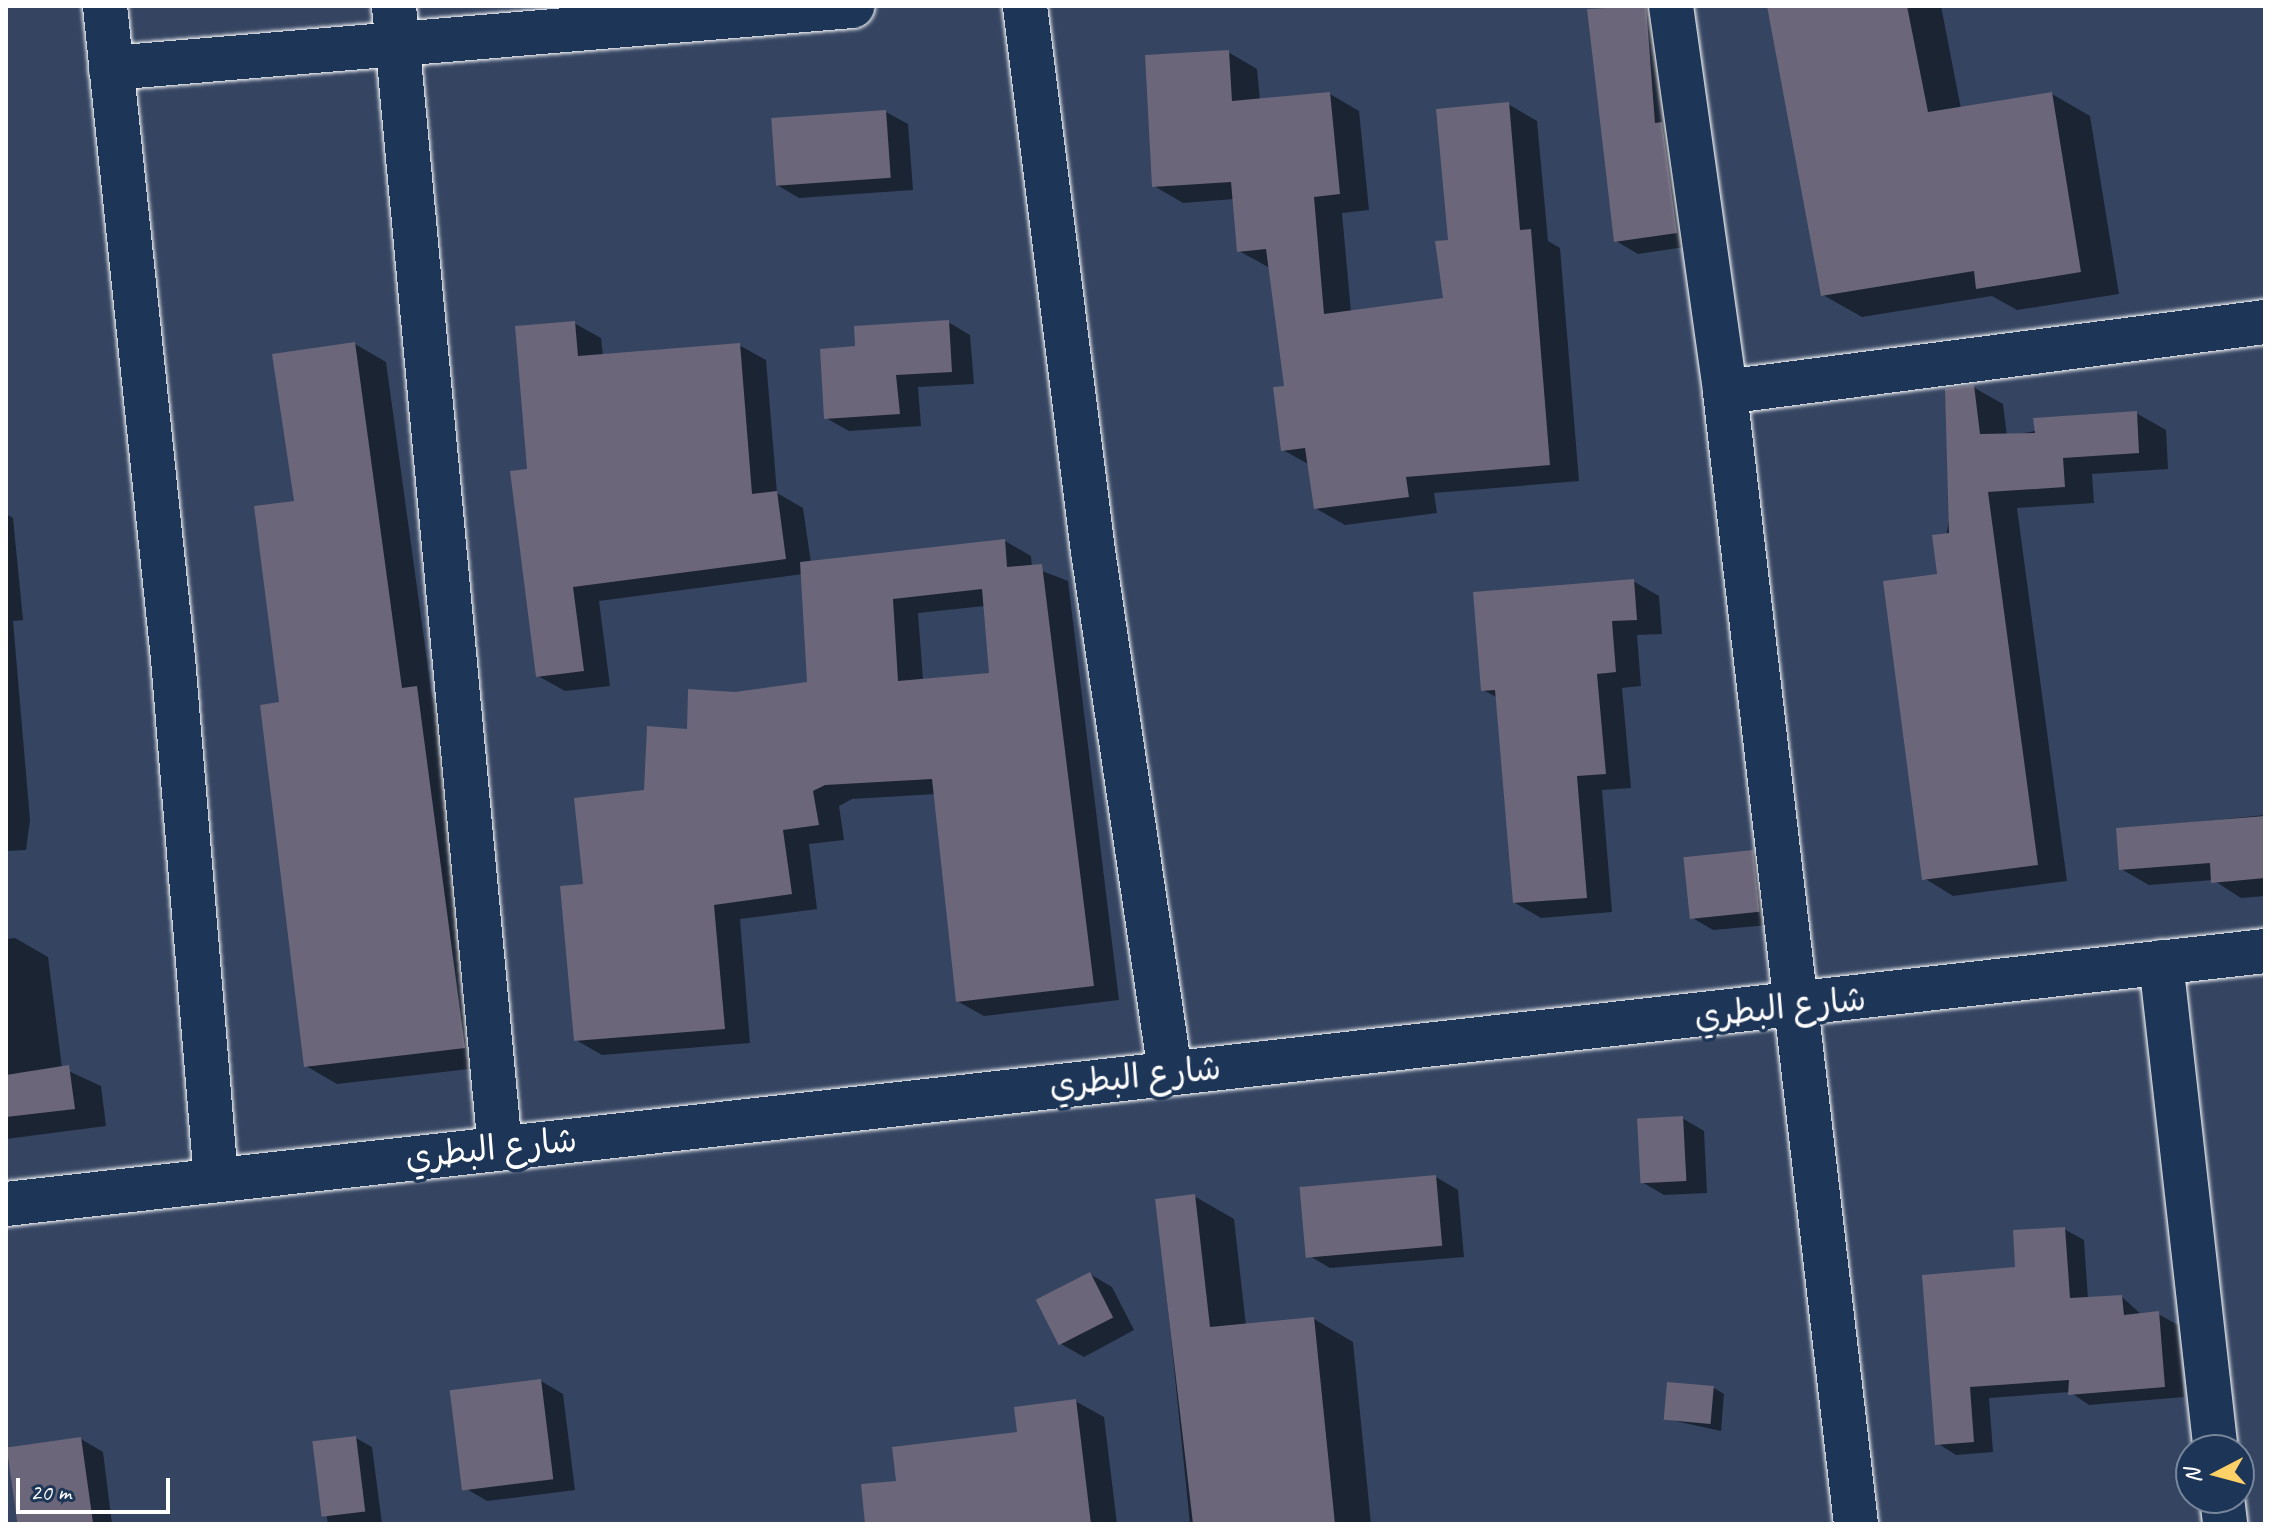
<!DOCTYPE html>
<meta charset="utf-8">
<style>
body{margin:0}
#map{position:relative;width:2271px;height:1530px;overflow:hidden;background:#344461;font-family:Caveat,"Playpen Sans Arabic",sans-serif}
div>[style]{position:absolute}
[style*='--x']{left:calc(var(--x)*1px);top:calc(var(--y)*1px);width:calc(var(--w)*1px);rotate:calc(var(--a)*1deg)}
.shadow>*{inset:0;background:#0007}
.building>*{inset:0;background:#6b6679;transform-origin:0 0}
.roads{filter:drop-shadow(0 0 2px #fff) drop-shadow(0 0 2px #fff)}
.street>*{height:44px;margin:-22px;padding:0 22px;transform-origin:22px;border-radius:22px;background:#1d3557}
.secondary>*{height:44px;margin:-22px;padding:0 22px;transform-origin:22px;border-radius:22px;background:#1d3557}
span{translate:-50% -50%;white-space:nowrap;text-align:center;line-height:1.15;-webkit-text-stroke:7px #1d3557;paint-order:stroke}
.street-label{font-size:34px;color:#fff}
.frame{position:absolute;inset:0;border:8px solid #fff;pointer-events:none}
.north{position:absolute;left:2175px;top:1434px;width:80px;height:80px;box-sizing:border-box;background:#1d3557;border:2px solid #77869a;border-radius:50%;rotate:264deg;font-size:22px;font-weight:700;line-height:32px;text-align:center;color:#fff}
.north::after{content:'';display:block;margin:auto;width:28px;height:36px;background:#ffd166;clip-path:polygon(50% 0,100% 100%,50% 72%,0 100%)}
.scale{position:absolute;left:16px;top:1478px;width:154px;height:36px;box-sizing:border-box;border:4px solid #fff;border-top:0;padding-left:10px;font-size:24px;line-height:28px;white-space:nowrap;color:#fff;-webkit-text-stroke:6px #1d3557;paint-order:stroke}
</style>
<div id="map">
<div class="shadow">
<i style="clip-path:polygon(1769px 6px,1941px 6px,1961px 109px,2052px 94px,2090px 116px,2119px 294px,2017px 310px,1992px 296px,1862px 317px,1823px 295px)"></i>
<i style="clip-path:polygon(1645px 7px,1668px 20px,1698px 245px,1638px 254px,1616px 241px)"></i>
<i style="clip-path:polygon(1228px 52px,1257px 69px,1260px 101px,1330px 94px,1359px 111px,1369px 210px,1342px 213px,1351px 312px,1445px 299px,1450px 241px,1508px 104px,1537px 121px,1548px 241px,1560px 248px,1579px 481px,1434px 493px,1437px 513px,1345px 525px,1315px 508px,1310px 465px,1283px 450px,1286px 388px,1270px 268px,1239px 251px,1234px 199px,1183px 203px,1154px 186px)"></i>
<i style="clip-path:polygon(886px 112px,908px 124px,913px 190px,799px 198px,777px 185px)"></i>
<i style="clip-path:polygon(948px 322px,970px 335px,974px 384px,918px 387px,921px 426px,849px 431px,826px 418px,857px 348px)"></i>
<i style="clip-path:polygon(evenodd,574px 323px,601px 338px,603px 356px,739px 345px,766px 360px,777px 493px,803px 508px,811px 563px,1005px 541px,1031px 556px,1032px 567px,1068px 581px,1119px 1000px,984px 1016px,957px 1001px,936px 794px,852px 799px,839px 806px,844px 840px,809px 844px,817px 909px,740px 919px,750px 1043px,602px 1055px,576px 1040px,585px 885px,646px 792px,735px 694px,809px 683px,803px 574px,599px 601px,610px 686px,565px 691px,538px 676px,529px 471px,574px 323px,985px 606px,992px 675px,923px 680px,918px 613px,985px 606px)"></i>
<i style="clip-path:polygon(355px 344px,386px 362px,432px 697px,448px 707px,496px 1066px,337px 1084px,306px 1066px,281px 704px,296px 502px)"></i>
<i style="clip-path:polygon(1973px 387px,2003px 404px,2007px 436px,2136px 413px,2166px 430px,2168px 469px,2092px 474px,2094px 503px,2017px 508px,2067px 881px,1953px 896px,1924px 878px,1939px 576px)"></i>
<i style="clip-path:polygon(6px 514px,13px 518px,23px 620px,13px 621px,30px 820px,26px 850px,6px 851px)"></i>
<i style="clip-path:polygon(1633px 581px,1659px 596px,1662px 634px,1637px 635px,1641px 686px,1622px 688px,1631px 788px,1602px 790px,1612px 912px,1541px 918px,1515px 903px,1498px 698px,1483px 690px)"></i>
<i style="clip-path:polygon(2265px 815px,2265px 896px,2241px 898px,2213px 880px,2149px 885px,2121px 869px,2118px 830px)"></i>
<i style="clip-path:polygon(1752px 852px,1775px 865px,1781px 924px,1713px 930px,1691px 917px)"></i>
<i style="clip-path:polygon(15px 938px,48px 957px,62px 1068px,101px 1086px,106px 1126px,6px 1139px,6px 939px)"></i>
<i style="clip-path:polygon(1682px 1118px,1704px 1131px,1707px 1193px,1664px 1195px,1642px 1182px)"></i>
<i style="clip-path:polygon(1436px 1177px,1458px 1190px,1464px 1257px,1330px 1268px,1308px 1255px)"></i>
<i style="clip-path:polygon(1194px 1196px,1234px 1219px,1246px 1326px,1314px 1319px,1353px 1342px,1371px 1524px,1190px 1524px,1157px 1201px)"></i>
<i style="clip-path:polygon(2064px 1229px,2084px 1240px,2088px 1299px,2122px 1297px,2142px 1315px,2158px 1314px,2178px 1325px,2184px 1397px,2089px 1405px,2070px 1392px,1989px 1398px,1993px 1452px,1956px 1455px,1937px 1443px,2018px 1269px)"></i>
<i style="clip-path:polygon(1090px 1274px,1112px 1287px,1134px 1330px,1084px 1357px,1061px 1344px)"></i>
<i style="clip-path:polygon(541px 1381px,563px 1394px,575px 1490px,487px 1501px,465px 1488px)"></i>
<i style="clip-path:polygon(1714px 1388px,1724px 1394px,1721px 1431px,1666px 1419px)"></i>
<i style="clip-path:polygon(1075px 1401px,1104px 1417px,1117px 1524px,867px 1524px,898px 1482px,1020px 1433px)"></i>
<i style="clip-path:polygon(356px 1438px,372px 1447px,382px 1524px,328px 1524px,315px 1445px)"></i>
<i style="clip-path:polygon(81px 1439px,103px 1452px,112px 1524px,19px 1524px)"></i>
</div>
<div class="building">
<i style="clip-path:polygon(1646px 6px,1655px 123px,1662px 122px,1677px 233px,1614px 242px,1587px 9px)"></i>
<i style="clip-path:polygon(1767px 6px,1907px 6px,1928px 112px,2052px 92px,2081px 272px,1976px 289px,1974px 271px,1821px 296px)"></i>
<i style="clip-path:polygon(1229px 50px,1232px 101px,1330px 92px,1340px 194px,1314px 197px,1324px 314px,1443px 298px,1435px 241px,1448px 240px,1436px 109px,1509px 102px,1520px 230px,1531px 229px,1550px 465px,1406px 477px,1409px 497px,1314px 509px,1305px 448px,1281px 451px,1273px 387px,1284px 386px,1266px 249px,1237px 252px,1231px 182px,1152px 187px,1145px 55px)"></i>
<i style="left:886px;top:110px;width:68px;height:115px;rotate:86deg"></i>
<i style="clip-path:polygon(949px 320px,952px 372px,896px 375px,900px 414px,824px 419px,820px 349px,855px 346px,854px 326px)"></i>
<i style="clip-path:polygon(575px 321px,578px 356px,740px 343px,752px 494px,777px 491px,786px 559px,573px 587px,584px 671px,536px 677px,510px 471px,527px 469px,515px 326px)"></i>
<i style="clip-path:polygon(355px 342px,402px 688px,417px 686px,465px 1048px,304px 1067px,260px 705px,279px 702px,254px 506px,294px 501px,272px 354px)"></i>
<i style="clip-path:polygon(1974px 385px,1980px 434px,2035px 433px,2033px 418px,2137px 411px,2139px 453px,2063px 458px,2065px 487px,1988px 492px,2038px 865px,1922px 880px,1883px 581px,1937px 574px,1932px 535px,1949px 533px,1945px 389px)"></i>
<i style="clip-path:polygon(evenodd,1005px 539px,1007px 567px,1042px 564px,1094px 986px,956px 1002px,932px 779px,825px 785px,813px 791px,819px 825px,783px 830px,792px 894px,714px 905px,725px 1029px,574px 1041px,560px 886px,583px 884px,574px 798px,644px 790px,647px 726px,687px 729px,688px 689px,735px 692px,807px 682px,800px 562px,1005px 539px,982px 589px,989px 673px,898px 681px,893px 599px,982px 589px)"></i>
<i style="clip-path:polygon(1634px 579px,1637px 620px,1612px 621px,1616px 672px,1597px 674px,1606px 774px,1577px 776px,1587px 898px,1513px 903px,1495px 690px,1481px 691px,1473px 592px)"></i>
<i style="clip-path:polygon(2265px 816px,2265px 878px,2211px 883px,2210px 863px,2119px 870px,2116px 828px)"></i>
<i style="left:1753px;top:850px;width:62px;height:70px;rotate:84deg"></i>
<i style="clip-path:polygon(69px 1065px,75px 1109px,6px 1117px,6px 1075px)"></i>
<i style="left:1683px;top:1116px;width:65px;height:46px;rotate:87deg"></i>
<i style="left:1436px;top:1175px;width:71px;height:137px;rotate:85deg"></i>
<i style="clip-path:polygon(1195px 1194px,1210px 1327px,1314px 1317px,1335px 1524px,1193px 1524px,1155px 1199px)"></i>
<i style="clip-path:polygon(2065px 1227px,2070px 1298px,2122px 1295px,2124px 1315px,2159px 1311px,2165px 1387px,2068px 1395px,2069px 1380px,1970px 1387px,1974px 1442px,1935px 1445px,1922px 1275px,2015px 1267px,2013px 1230px)"></i>
<i style="left:1090px;top:1272px;width:51px;height:61px;rotate:63deg"></i>
<i style="left:541px;top:1379px;width:101px;height:92px;rotate:83deg"></i>
<i style="left:1667px;top:1382px;width:47px;height:38px;rotate:5deg"></i>
<i style="clip-path:polygon(1076px 1399px,1091px 1524px,865px 1524px,861px 1484px,896px 1481px,892px 1447px,1017px 1432px,1014px 1407px)"></i>
<i style="left:356px;top:1436px;width:76px;height:44px;rotate:83deg"></i>
<i style="left:81px;top:1437px;width:88px;height:75px;rotate:82deg"></i>
</div>
<div class="roads">
<div class="street">
<i style="--x:105;--y:6;--w:657;--a:84.05"></i>
<i style="--x:173;--y:659;--w:522;--a:85.27"></i>
<i style="--x:394;--y:6;--w:1147;--a:84.7"></i>
<i style="--x:1025;--y:6;--w:549;--a:82.89"></i>
<i style="--x:1093;--y:551;--w:527;--a:81.59"></i>
<i style="--x:1671;--y:6;--w:390;--a:82"></i>
<i style="--x:1725;--y:392;--w:1140;--a:83.4"></i>
<i style="--x:111;--y:68;--w:744;--a:-4.78"></i>
<i style="--x:1725;--y:392;--w:545;--a:-7.39"></i>
<i style="--x:2161;--y:962;--w:491;--a:83.6"></i>
<i style="--x:2222;--y:1498;--w:26;--a:83"></i>
</div>
<div class="secondary">
<i style="--x:6;--y:1204;--w:2273;--a:-6.39"></i>
</div>
</div>
<div class="street-label">
<span style="left:1780px;top:1007px;rotate:-6deg">شارع البطري</span>
<span style="left:1135px;top:1076px;rotate:-6deg">شارع البطري</span>
<span style="left:491px;top:1148px;rotate:-6deg">شارع البطري</span>
</div>
<div class="frame"></div>
<div class="north">N</div>
<div class="scale">20 m</div>
</div>
